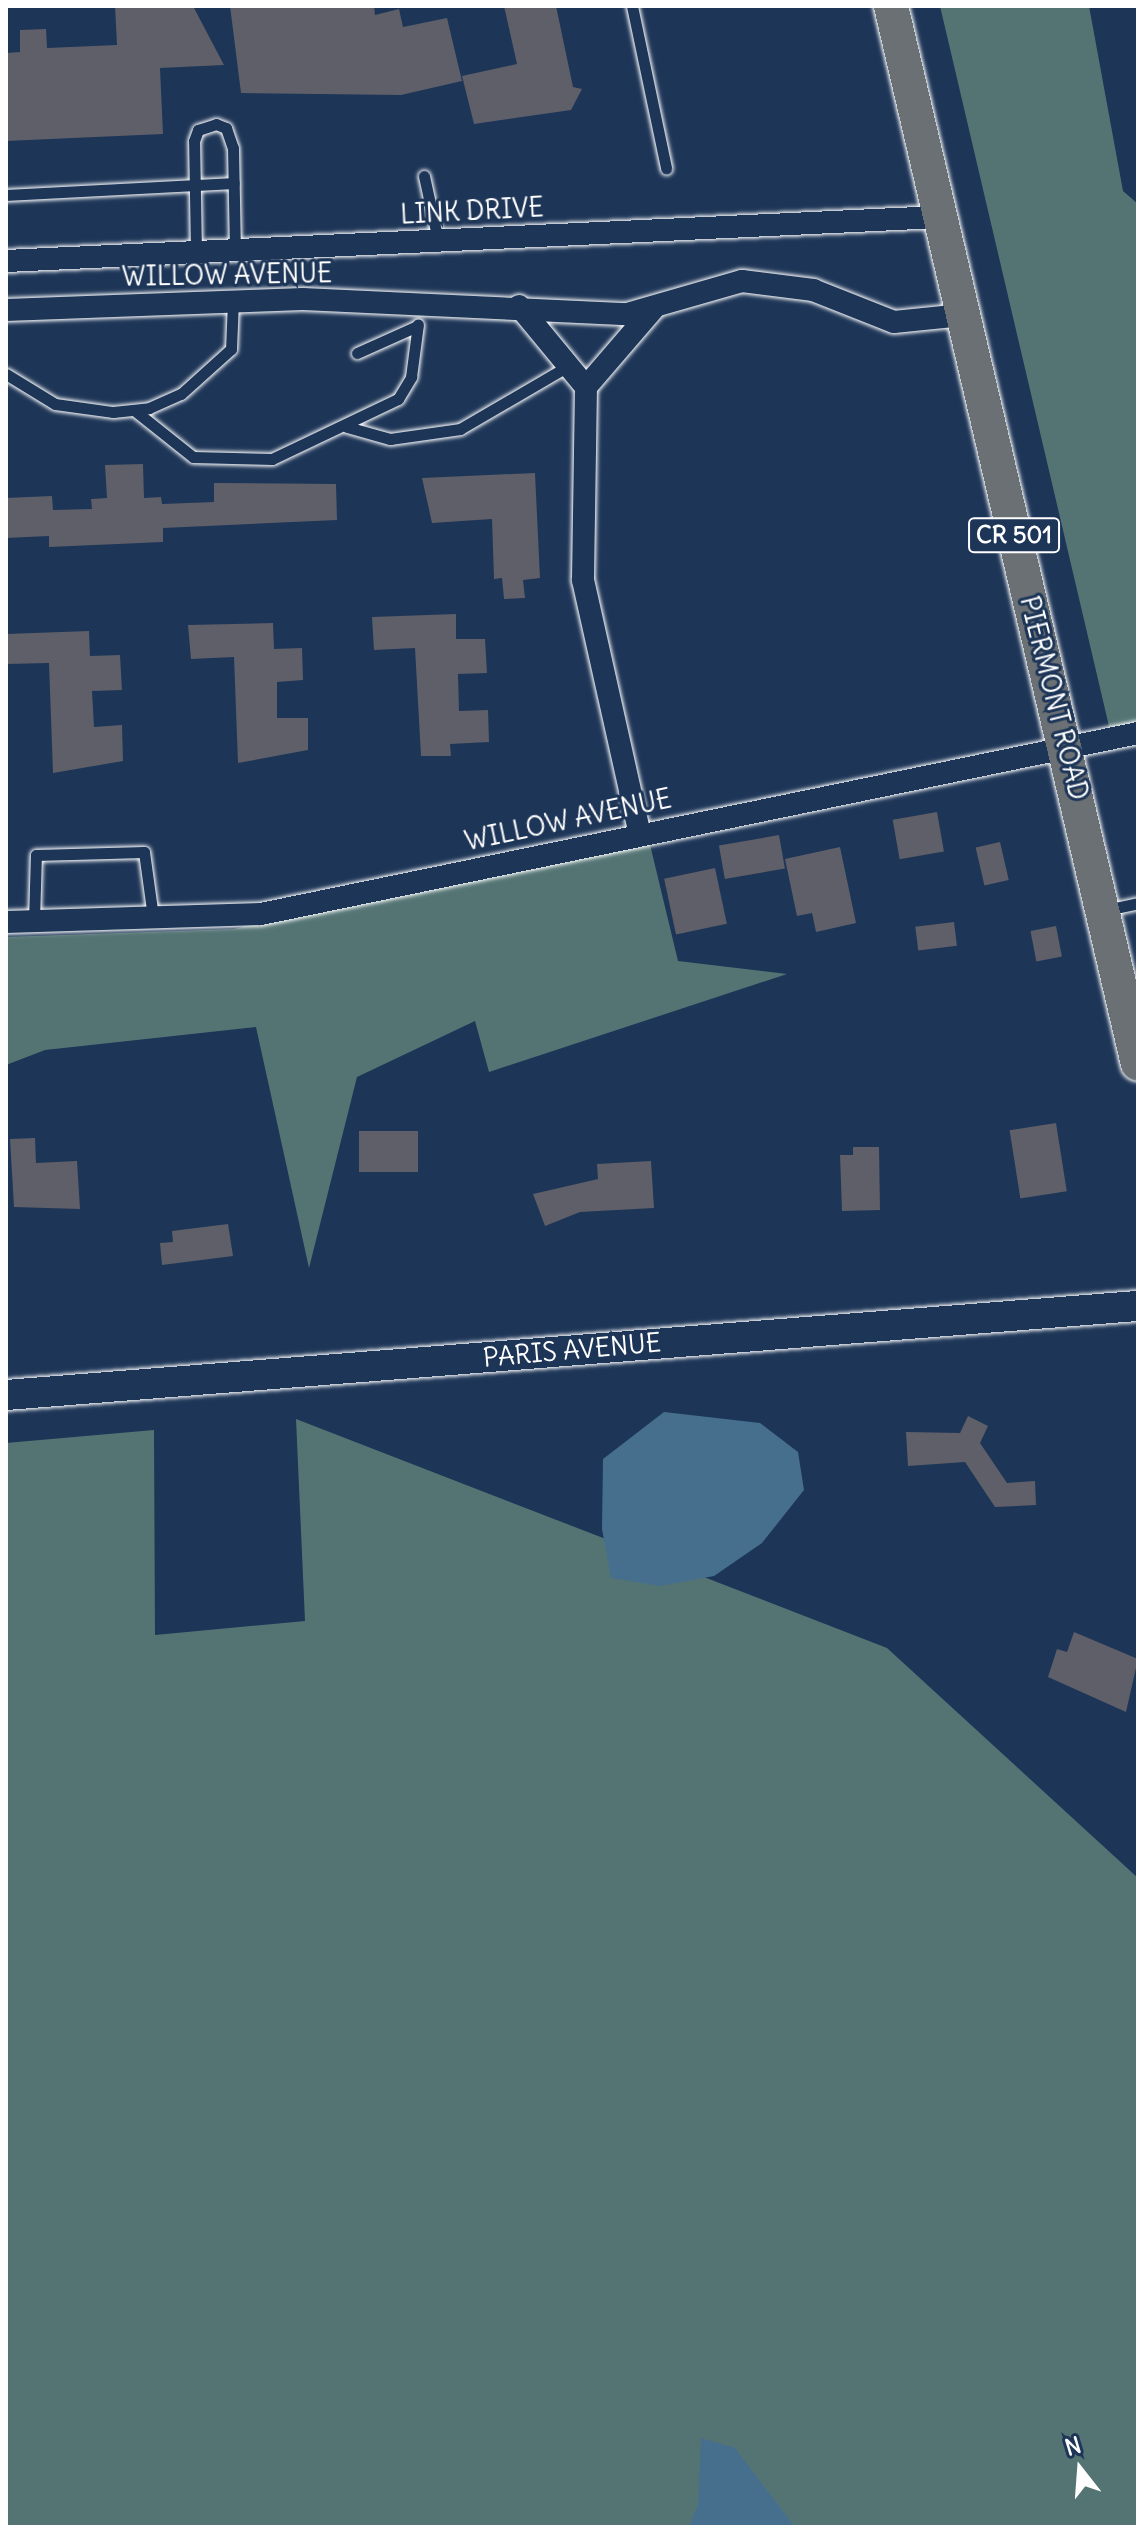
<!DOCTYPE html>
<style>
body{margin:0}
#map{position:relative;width:1144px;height:2533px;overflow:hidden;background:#1d3557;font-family:Delius,sans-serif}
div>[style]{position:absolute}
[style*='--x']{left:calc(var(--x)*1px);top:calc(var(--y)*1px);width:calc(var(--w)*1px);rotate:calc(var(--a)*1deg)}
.green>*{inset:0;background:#547474}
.water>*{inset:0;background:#466f8e}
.building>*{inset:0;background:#5e5f68;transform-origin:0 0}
.roads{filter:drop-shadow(0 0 2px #fff) drop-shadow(0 0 2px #fff)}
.lane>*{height:11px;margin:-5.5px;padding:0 5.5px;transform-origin:5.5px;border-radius:5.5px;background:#1d3557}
.street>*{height:22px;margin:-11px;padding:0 11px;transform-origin:11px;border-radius:11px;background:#1d3557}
.secondary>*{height:30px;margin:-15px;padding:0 15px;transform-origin:15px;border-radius:15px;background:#1d3557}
.primary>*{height:34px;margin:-17px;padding:0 17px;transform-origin:17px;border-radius:17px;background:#6a7074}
span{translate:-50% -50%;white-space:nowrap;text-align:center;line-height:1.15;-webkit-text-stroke:6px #1d3557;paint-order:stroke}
.shield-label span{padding:2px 6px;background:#1d3557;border:2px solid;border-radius:6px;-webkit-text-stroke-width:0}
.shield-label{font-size:24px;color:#fff;font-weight:700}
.street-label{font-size:26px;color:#fff}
.frame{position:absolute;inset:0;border:8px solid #fff;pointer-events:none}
.north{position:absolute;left:1040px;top:2429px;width:80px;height:80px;-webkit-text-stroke:6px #1d3557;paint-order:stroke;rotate:343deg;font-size:22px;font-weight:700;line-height:32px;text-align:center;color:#fff}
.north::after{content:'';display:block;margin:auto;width:28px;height:36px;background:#fff;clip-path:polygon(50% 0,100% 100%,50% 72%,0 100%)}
</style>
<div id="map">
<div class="green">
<i style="clip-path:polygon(940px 6px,1089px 6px,1123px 191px,1138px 204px,1138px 735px,1112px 739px)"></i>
<i style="clip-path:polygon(647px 832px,678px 961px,787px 974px,489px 1072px,475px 1021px,357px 1077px,309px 1268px,256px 1027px,45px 1050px,6px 1065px,6px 937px,234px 929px)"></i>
<i style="clip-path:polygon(296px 1419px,887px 1648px,1138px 1878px,1138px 2527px,6px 2527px,6px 1443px,154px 1430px,155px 1635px,305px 1621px)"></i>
</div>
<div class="water">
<i style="clip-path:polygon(664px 1412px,760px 1423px,798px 1452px,804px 1490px,762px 1543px,714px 1576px,660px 1586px,611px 1578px,602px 1529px,603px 1459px)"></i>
<i style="clip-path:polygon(701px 2438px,735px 2448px,795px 2527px,689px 2527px,698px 2504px)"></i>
</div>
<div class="building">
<i style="clip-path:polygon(115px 6px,193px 6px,224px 65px,160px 68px,163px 134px,6px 141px,6px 53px,20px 52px,20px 30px,46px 29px,47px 48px,117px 45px)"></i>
<i style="clip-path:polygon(230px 6px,374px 6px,375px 15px,399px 9px,403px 27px,447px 18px,462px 81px,401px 95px,241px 93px)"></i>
<i style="clip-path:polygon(504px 6px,556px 6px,573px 87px,582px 89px,571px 110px,474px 124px,462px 76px,517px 64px)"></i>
<i style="clip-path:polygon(143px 464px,144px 498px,161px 497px,162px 504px,214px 502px,214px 483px,336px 484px,337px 520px,163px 528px,163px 542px,49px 547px,49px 536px,6px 538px,6px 498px,52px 496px,53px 510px,92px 509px,91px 499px,107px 498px,105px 465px)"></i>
<i style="clip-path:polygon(535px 473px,540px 578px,523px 580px,525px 598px,504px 599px,502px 578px,494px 579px,492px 519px,432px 523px,422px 478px)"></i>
<i style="clip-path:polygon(456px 614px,456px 639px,485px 639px,487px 673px,458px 674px,459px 711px,488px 710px,489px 742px,450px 744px,451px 756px,421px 756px,415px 648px,374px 650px,372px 617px)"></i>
<i style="clip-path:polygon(273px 623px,274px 649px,302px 648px,303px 680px,277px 682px,277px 718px,308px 718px,308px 750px,238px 763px,234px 657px,191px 659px,188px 625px)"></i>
<i style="clip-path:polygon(89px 631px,90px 656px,120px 655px,122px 690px,92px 691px,94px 727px,122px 725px,123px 761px,53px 773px,49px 663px,7px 664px,6px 634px)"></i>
<i style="left:937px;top:812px;width:40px;height:45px;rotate:80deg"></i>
<i style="left:779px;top:835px;width:34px;height:61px;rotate:80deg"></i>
<i style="left:1000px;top:842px;width:39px;height:25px;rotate:77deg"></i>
<i style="clip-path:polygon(840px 847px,856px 923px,816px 932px,812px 913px,797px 916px,785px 859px)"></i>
<i style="left:715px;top:868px;width:57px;height:52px;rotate:78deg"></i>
<i style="left:954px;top:922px;width:24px;height:39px;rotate:83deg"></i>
<i style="left:1056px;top:926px;width:31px;height:26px;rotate:79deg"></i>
<i style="left:1056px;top:1123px;width:69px;height:47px;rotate:81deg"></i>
<i style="left:359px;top:1131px;width:59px;height:41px"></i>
<i style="clip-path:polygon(35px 1138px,36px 1163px,77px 1161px,80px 1209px,14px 1207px,10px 1139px)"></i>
<i style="clip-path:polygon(853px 1147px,879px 1147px,880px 1210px,842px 1211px,840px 1155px,853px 1155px)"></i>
<i style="clip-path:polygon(651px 1161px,654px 1208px,580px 1212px,545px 1226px,533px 1194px,598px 1179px,597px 1164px)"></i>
<i style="clip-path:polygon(228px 1224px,233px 1256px,162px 1265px,160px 1243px,173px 1242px,172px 1231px)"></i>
<i style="clip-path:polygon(968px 1416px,988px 1426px,980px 1443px,1007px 1483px,1035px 1481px,1036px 1505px,995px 1507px,965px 1462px,908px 1466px,906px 1432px,960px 1433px)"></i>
<i style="clip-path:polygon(1074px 1632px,1138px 1659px,1126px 1712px,1048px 1677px,1057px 1649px,1067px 1652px)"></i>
</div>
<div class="roads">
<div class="lane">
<i style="--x:632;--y:6;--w:166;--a:78.1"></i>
<i style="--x:424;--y:176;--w:66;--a:77.7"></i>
<i style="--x:6;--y:195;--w:228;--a:-3"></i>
<i style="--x:196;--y:252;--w:111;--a:-91"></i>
<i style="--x:194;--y:141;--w:12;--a:-70"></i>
<i style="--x:198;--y:130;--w:19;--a:-18"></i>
<i style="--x:216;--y:124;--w:11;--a:22"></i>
<i style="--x:226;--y:128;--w:21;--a:71"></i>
<i style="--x:233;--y:148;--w:102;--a:88.9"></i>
<i style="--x:357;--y:353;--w:66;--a:-24.2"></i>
<i style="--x:6;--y:374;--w:57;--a:31.5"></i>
<i style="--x:55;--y:404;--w:59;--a:7.9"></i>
<i style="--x:113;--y:412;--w:36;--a:-6"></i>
<i style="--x:149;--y:408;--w:35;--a:-24"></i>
<i style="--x:181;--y:394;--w:67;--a:-42"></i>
<i style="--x:231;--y:349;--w:48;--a:-87.6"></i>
<i style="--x:134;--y:410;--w:75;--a:38.5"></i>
<i style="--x:193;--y:457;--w:79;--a:1.5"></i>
<i style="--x:272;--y:459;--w:140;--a:-25.5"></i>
<i style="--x:398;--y:399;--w:26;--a:-59"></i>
<i style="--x:411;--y:377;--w:53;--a:-82.5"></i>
<i style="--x:347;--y:427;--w:45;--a:15.6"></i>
<i style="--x:390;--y:439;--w:71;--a:-8.1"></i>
<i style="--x:460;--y:429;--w:127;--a:-30.2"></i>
<i style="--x:1106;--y:910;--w:33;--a:-12"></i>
<i style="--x:34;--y:921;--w:66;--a:-88.3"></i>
<i style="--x:36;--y:855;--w:108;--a:-1.6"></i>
<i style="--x:144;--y:852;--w:66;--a:82.1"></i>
</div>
<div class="street">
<i style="--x:6;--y:261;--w:935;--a:-2.7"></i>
<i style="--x:519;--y:306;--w:105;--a:50.4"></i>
<i style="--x:586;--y:387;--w:193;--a:90.9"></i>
<i style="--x:583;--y:580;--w:260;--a:77.4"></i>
<i style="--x:6;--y:310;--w:297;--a:-2.1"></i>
<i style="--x:303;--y:299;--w:324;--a:2.7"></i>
<i style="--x:627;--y:314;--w:120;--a:-16"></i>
<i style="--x:742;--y:281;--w:72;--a:7.2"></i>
<i style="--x:813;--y:290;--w:87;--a:21.6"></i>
<i style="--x:894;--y:322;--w:69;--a:-5.8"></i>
<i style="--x:586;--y:387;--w:104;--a:-49.3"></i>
<i style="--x:6;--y:922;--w:255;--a:-1.8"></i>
<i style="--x:261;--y:914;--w:895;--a:-11.66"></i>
</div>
<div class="secondary">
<i style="--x:6;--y:1395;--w:1135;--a:-4.5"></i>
</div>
<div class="primary">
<i style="--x:891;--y:6;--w:1086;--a:76.86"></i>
</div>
</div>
<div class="shield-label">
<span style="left:1014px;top:535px">CR 501</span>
</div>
<div class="street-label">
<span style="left:472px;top:211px;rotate:-3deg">LINK DRIVE</span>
<span style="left:227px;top:275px;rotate:-1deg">WILLOW AVENUE</span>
<span style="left:1054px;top:698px;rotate:76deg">PIERMONT ROAD</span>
<span style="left:568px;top:820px;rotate:-12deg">WILLOW AVENUE</span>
<span style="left:572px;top:1350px;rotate:-5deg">PARIS AVENUE</span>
</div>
<div class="frame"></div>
<div class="north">N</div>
</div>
